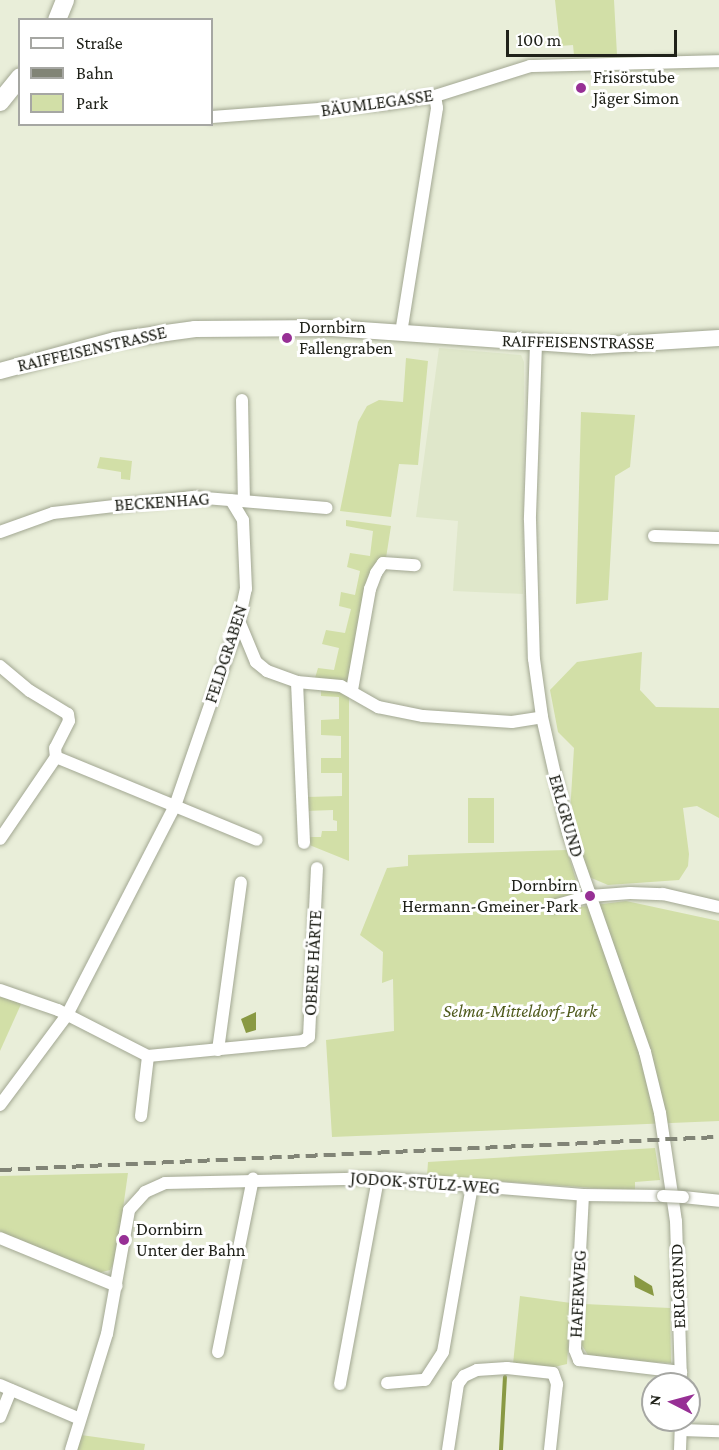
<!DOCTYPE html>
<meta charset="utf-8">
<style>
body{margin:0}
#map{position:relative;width:719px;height:1450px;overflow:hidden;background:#e9eed9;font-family:"Crimson Pro",serif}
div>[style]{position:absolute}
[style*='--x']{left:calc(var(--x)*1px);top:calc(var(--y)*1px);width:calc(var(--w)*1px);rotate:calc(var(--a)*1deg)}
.built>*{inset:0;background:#dfe7ca}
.green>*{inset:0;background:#d2dfa7;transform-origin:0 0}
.water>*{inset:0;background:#899943}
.stream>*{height:4px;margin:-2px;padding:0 2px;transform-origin:2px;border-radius:2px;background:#899943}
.roads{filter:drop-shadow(0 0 2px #a2a792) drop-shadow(0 0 2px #a2a792)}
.street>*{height:12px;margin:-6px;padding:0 6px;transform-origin:6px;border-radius:6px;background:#fff}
.secondary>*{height:16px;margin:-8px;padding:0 8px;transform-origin:8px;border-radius:8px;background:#fff}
.primary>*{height:18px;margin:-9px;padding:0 9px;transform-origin:9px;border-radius:9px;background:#fff}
.rail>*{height:4px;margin-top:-2px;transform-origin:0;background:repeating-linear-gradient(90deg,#818476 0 12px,transparent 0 18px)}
.bridges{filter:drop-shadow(0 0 2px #a2a792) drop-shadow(0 0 2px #a2a792)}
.street-bridge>*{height:12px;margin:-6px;padding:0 6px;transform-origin:6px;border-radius:6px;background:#fff}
.dots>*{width:16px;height:16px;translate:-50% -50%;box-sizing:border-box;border:3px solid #fff;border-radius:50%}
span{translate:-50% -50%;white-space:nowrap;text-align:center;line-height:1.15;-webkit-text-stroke:6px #fff;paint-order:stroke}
.poi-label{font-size:18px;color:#20221a}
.left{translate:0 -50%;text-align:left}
.right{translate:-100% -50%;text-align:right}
.street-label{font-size:18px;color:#20221a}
.park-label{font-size:18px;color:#4f5a1c;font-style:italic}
.legend{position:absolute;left:18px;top:18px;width:195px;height:108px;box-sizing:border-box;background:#fff;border:2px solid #a6a7a3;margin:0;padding:8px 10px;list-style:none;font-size:18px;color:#20221a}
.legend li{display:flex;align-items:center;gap:12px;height:30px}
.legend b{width:30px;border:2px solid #a6a7a3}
.north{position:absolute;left:641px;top:1372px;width:60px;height:60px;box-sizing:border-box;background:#fff;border:2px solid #a6a7a3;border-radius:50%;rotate:276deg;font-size:16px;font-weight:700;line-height:24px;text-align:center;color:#20221a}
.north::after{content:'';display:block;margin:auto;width:21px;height:27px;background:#973095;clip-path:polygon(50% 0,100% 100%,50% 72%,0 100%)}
.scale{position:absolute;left:506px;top:30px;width:171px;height:27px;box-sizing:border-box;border:3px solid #20221a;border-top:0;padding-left:8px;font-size:18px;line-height:21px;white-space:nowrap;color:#20221a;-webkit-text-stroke:4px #fff;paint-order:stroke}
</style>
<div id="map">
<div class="built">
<i style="clip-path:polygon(439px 348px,521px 355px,524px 362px,523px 594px,453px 591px,458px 521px,416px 517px)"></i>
</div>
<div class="green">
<i style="clip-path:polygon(555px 0,614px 0,617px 55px,574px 55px,573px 45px,560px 46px)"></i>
<i style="clip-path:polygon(406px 358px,428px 361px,418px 465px,399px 464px,391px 517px,340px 511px,358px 422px,367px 406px,379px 400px,403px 402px)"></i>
<i style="clip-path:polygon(581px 412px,635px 415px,630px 467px,615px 476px,608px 600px,576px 604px)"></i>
<i style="clip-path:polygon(100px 457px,132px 461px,130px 480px,121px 479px,121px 472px,97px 468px)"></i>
<i style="clip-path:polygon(346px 520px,391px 526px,386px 558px,378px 561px,350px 682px,315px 678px,318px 668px,334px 670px,339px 648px,322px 644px,326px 630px,345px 633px,351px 609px,339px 606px,341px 592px,355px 595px,360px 571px,347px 567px,350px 553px,370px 556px,373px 531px,346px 526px)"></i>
<i style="clip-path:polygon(642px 652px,640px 690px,656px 707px,719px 708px,719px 818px,697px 806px,683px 808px,689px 854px,688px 866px,679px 880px,608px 885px,589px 877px,570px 813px,574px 748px,558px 732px,550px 690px,577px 662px)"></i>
<i style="clip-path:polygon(321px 688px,349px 694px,349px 861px,307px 844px,306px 837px,321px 837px,322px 831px,337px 831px,337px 821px,333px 820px,333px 810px,306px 811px,302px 784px,308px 784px,308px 797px,342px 796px,342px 773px,321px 773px,321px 758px,341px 758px,341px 736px,321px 735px,321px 720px,339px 719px,339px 697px,321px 696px)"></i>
<i style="left:468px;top:798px;width:26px;height:45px"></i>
<i style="clip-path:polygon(567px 850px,579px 890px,574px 892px,579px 907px,626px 901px,719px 921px,719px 1121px,332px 1137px,326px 1040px,394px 1031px,393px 979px,382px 983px,383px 952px,360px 935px,387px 868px,408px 866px,408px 855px)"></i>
<i style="clip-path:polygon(0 997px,22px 1002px,0 1051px)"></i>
<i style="clip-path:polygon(655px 1148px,660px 1180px,635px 1182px,635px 1191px,427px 1176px,428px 1162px)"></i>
<i style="clip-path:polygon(128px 1173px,116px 1258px,110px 1270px,98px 1273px,0 1233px,0 1176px)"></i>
<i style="clip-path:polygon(520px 1296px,571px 1303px,567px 1364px,550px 1368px,513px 1364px)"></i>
<i style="clip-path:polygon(584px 1304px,670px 1308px,671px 1363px,590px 1358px,581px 1344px)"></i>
<i style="clip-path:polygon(81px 1435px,145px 1444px,144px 1450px,77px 1450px)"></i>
</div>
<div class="water">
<i style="clip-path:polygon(256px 1012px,256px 1030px,246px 1033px,241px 1019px)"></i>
<i style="clip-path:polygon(634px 1275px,652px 1286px,654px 1296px,635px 1287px)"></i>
</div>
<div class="stream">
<i style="--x:501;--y:1450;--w:73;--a:-86.9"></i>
</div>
<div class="roads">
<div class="street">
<i style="--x:212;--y:117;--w:174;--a:-4.3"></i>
<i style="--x:386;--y:104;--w:50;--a:-9.3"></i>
<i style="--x:435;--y:96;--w:100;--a:-17.5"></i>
<i style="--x:530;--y:66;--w:189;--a:-1.5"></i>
<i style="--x:401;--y:333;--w:228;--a:-80.9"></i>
<i style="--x:437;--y:108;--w:12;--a:-99"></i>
<i style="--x:536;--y:344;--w:176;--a:92"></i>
<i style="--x:530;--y:520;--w:139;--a:88.4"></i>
<i style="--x:534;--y:659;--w:59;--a:82.1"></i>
<i style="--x:542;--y:717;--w:118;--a:77.3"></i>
<i style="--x:568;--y:832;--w:233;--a:70.7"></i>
<i style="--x:645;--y:1052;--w:63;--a:76.2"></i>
<i style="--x:660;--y:1113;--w:109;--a:81.6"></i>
<i style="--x:676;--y:1221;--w:163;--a:88.2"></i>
<i style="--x:242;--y:400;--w:100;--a:88.9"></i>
<i style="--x:0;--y:532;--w:56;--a:-19.7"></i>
<i style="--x:53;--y:513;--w:141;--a:-6.5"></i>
<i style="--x:193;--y:497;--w:134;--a:4.7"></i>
<i style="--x:654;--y:536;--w:65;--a:1.8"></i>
<i style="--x:239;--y:621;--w:44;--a:67.5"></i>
<i style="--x:256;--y:662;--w:14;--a:39"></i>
<i style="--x:267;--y:671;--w:32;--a:20"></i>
<i style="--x:297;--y:682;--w:44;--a:5.2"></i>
<i style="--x:341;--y:686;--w:43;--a:29.6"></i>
<i style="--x:378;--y:707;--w:46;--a:11.3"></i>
<i style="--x:423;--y:716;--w:89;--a:3.9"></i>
<i style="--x:512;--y:722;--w:30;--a:-9"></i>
<i style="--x:0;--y:666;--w:39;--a:40"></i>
<i style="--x:30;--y:691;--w:44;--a:31.2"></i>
<i style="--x:68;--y:714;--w:7;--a:82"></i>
<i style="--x:69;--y:721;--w:30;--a:117"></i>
<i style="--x:55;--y:748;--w:9;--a:84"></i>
<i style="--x:56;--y:757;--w:99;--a:124.3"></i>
<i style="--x:297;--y:682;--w:161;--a:87.5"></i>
<i style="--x:352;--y:690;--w:103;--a:-79.9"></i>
<i style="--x:370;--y:589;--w:17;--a:-69"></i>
<i style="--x:376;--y:573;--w:12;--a:-55"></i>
<i style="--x:383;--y:563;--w:32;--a:4"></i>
<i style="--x:56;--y:757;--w:217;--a:22.4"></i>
<i style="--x:553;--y:906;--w:38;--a:-15"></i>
<i style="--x:590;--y:896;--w:40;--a:-4.3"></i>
<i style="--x:630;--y:893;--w:33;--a:2"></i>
<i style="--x:663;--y:894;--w:57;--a:13.1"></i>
<i style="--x:0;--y:990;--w:61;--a:19"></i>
<i style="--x:58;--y:1010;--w:101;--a:27.1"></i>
<i style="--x:148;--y:1056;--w:156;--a:-5.5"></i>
<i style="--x:303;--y:1041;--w:7;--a:-34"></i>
<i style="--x:309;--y:1037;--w:169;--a:-87.3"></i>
<i style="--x:218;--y:1050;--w:169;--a:-82.2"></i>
<i style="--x:0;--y:1105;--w:112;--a:-53.3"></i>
<i style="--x:67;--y:1015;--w:235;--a:-62.7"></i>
<i style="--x:175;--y:806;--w:196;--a:-70.9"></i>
<i style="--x:239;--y:621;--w:33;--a:-78"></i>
<i style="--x:246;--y:589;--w:69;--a:-92.5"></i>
<i style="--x:243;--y:520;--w:23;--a:-121"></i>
<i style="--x:141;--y:1116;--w:60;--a:-83.3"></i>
<i style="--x:583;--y:1195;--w:155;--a:93"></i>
<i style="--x:575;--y:1350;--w:11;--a:68"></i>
<i style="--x:579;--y:1360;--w:103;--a:6.7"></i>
<i style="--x:683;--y:1197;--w:36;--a:6"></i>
<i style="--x:0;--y:1238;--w:126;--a:22.3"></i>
<i style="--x:218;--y:1352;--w:177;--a:-78.6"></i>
<i style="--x:387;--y:1383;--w:38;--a:-5"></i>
<i style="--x:425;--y:1380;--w:33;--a:-57"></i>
<i style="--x:443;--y:1352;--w:169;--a:-80.1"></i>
<i style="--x:340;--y:1384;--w:209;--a:-79.5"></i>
<i style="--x:0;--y:1385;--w:87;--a:23"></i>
<i style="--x:0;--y:1417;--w:29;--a:-68"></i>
<i style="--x:681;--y:1430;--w:38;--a:2"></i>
<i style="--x:71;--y:1450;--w:121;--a:-72.8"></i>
<i style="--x:107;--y:1334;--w:126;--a:-79.9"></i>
<i style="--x:129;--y:1210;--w:24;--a:-48"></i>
<i style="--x:145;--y:1192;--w:22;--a:-24"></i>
<i style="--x:165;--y:1183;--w:213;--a:-1.3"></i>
<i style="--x:378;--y:1178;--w:206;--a:4.7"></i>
<i style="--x:583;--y:1195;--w:80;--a:0.7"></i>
<i style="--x:448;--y:1450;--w:67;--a:-81.4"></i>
<i style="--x:458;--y:1384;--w:10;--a:-53"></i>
<i style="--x:464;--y:1376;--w:14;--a:-25"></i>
<i style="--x:477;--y:1370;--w:30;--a:-4"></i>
<i style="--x:507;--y:1368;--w:46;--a:6.2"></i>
<i style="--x:553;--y:1373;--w:12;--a:70"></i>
<i style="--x:557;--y:1384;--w:66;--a:96.1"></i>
<i style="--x:680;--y:1450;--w:30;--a:-88"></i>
</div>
<div class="secondary">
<i style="--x:0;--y:371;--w:119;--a:-15.1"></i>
<i style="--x:115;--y:340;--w:81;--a:-7.8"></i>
<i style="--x:195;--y:329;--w:137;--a:-0.4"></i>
<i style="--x:332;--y:328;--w:260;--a:4"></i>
<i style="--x:591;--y:346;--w:128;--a:-3.6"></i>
</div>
<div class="primary">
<i style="--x:57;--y:20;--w:22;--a:-68"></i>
<i style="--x:0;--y:102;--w:32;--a:-51"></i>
</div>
</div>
<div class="rail">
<i style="--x:0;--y:1170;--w:720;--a:-2.63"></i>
</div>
<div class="bridges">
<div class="street-bridge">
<i style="--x:663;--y:1196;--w:20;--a:3"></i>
</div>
</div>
<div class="dots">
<i style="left:581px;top:88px;background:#973095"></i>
<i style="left:287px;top:338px;background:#973095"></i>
<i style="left:590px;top:896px;background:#973095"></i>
<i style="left:124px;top:1240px;background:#973095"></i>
</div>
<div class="poi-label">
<span class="left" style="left:593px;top:88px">Frisörstube<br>Jäger Simon</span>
<span class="left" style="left:299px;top:338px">Dornbirn<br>Fallengraben</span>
<span class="right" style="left:578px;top:896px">Dornbirn<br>Hermann-Gmeiner-Park</span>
<span class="left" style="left:136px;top:1240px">Dornbirn<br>Unter der Bahn</span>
</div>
<div class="street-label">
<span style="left:377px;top:103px;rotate:-8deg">BÄUMLEGASSE</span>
<span style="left:578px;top:342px;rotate:1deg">RAIFFEISENSTRASSE</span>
<span style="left:92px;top:349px;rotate:-13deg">RAIFFEISENSTRASSE</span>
<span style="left:162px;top:502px;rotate:-4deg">BECKENHAG</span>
<span style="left:226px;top:654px;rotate:-72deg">FELDGRABEN</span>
<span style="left:566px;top:816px;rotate:74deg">ERLGRUND</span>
<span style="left:313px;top:963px;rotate:-87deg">OBERE HÄRTE</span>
<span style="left:425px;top:1183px;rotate:4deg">JODOK-STÜLZ-WEG</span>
<span style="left:678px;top:1286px;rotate:-92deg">ERLGRUND</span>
<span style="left:578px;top:1294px;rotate:-87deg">HAFERWEG</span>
</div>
<div class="park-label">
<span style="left:520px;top:1011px">Selma-Mitteldorf-Park</span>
</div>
<ul class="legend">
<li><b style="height:8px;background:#fff"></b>Straße</li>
<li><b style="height:8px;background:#818476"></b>Bahn</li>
<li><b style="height:16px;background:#d2dfa7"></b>Park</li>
</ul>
<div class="north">N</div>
<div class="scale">100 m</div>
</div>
